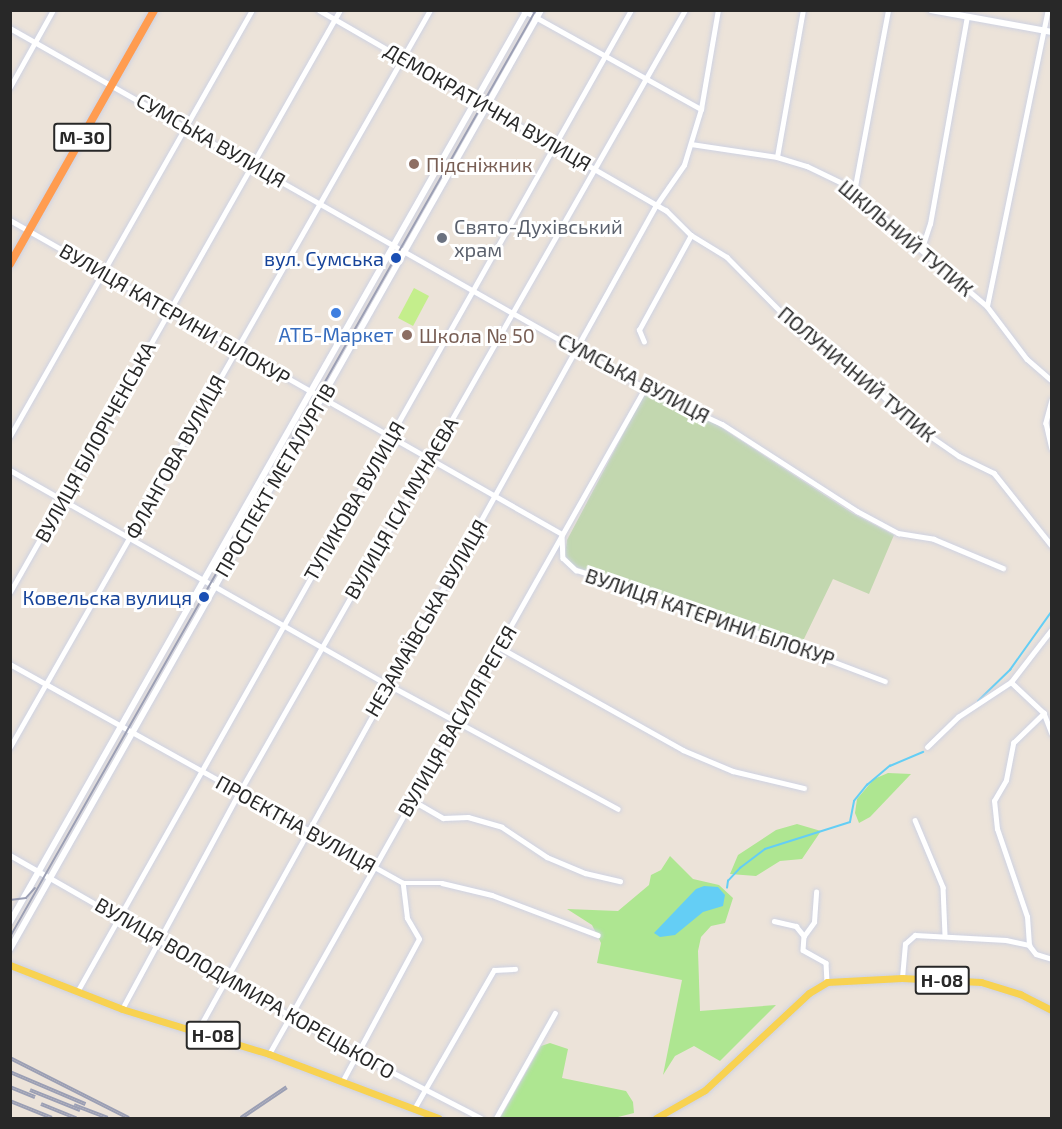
<!DOCTYPE html>
<meta charset="utf-8">
<style>
body{margin:0}
#map{position:relative;width:1062px;height:1129px;overflow:hidden;background:#ece3d9;font-family:"Exo 2",sans-serif}
div>[style]{position:absolute}
[style*='--x']{left:calc(var(--x)*1px);top:calc(var(--y)*1px);width:calc(var(--w)*1px);rotate:calc(var(--a)*1deg)}
.green>*{inset:0;background:#aee691}
.cemetery>*{inset:0;background:#c2d7af}
.pitch>*{inset:0;background:#c4ee8c;transform-origin:0 0}
.water>*{inset:0;background:#64cef5}
.stream>*{height:1.5px;margin:-0.75px;padding:0 0.75px;transform-origin:0.75px;border-radius:0.75px;background:#64cef5}
.roads{filter:drop-shadow(0 0 2px #ced2e2) drop-shadow(0 0 2px #ced2e2)}
.street>*{height:4.5px;margin:-2.25px;padding:0 2.25px;transform-origin:2.25px;border-radius:2.25px;background:#fff}
.secondary>*{height:6px;margin:-3px;padding:0 3px;transform-origin:3px;border-radius:3px;background:#fff}
.primary>*{height:7px;margin:-3.5px;padding:0 3.5px;transform-origin:3.5px;border-radius:3.5px;background:#f8d251}
.highway>*{height:8px;margin:-4px;padding:0 4px;transform-origin:4px;border-radius:4px;background:#ff9c50}
.tram>*{height:1.5px;margin:-0.75px;padding:0 0.75px;transform-origin:0.75px;border-radius:0.75px;background:#9b9fb4}
.rail>*{height:4px;margin-top:-2px;transform-origin:0;background:repeating-linear-gradient(90deg,#fff 0 4.5px,#9b9fb4 0 9px);box-sizing:border-box;border-block:2px solid #9b9fb4}
.dots>*{width:16px;height:16px;translate:-50% -50%;box-sizing:border-box;border:3px solid #fff;border-radius:50%}
span{translate:-50% -50%;white-space:nowrap;text-align:center;line-height:1.15;-webkit-text-stroke:6px #fff;paint-order:stroke}
.shield-label span{padding:2px 4px;background:#fff;border:2px solid;border-radius:4px;-webkit-text-stroke-width:0}
.shield-label{font-size:18px;color:#282828;font-weight:700}
.street-label{font-size:20px;color:#282828}
.education-label{font-size:20px;color:#785e54}
.left{translate:0 -50%;text-align:left}
.worship-label{font-size:20px;color:#5b616d}
.transit-label{font-size:20px;color:#164399}
.right{translate:-100% -50%;text-align:right}
.shop-label{font-size:20px;color:#366cbe}
.frame{position:absolute;inset:0;border:12px solid #282828;pointer-events:none}
</style>
<div id="map">
<div class="green">
<i style="clip-path:polygon(888px 773px,911px 774px,870px 817px,859px 823px,855px 813px,857px 799px,874px 779px)"></i>
<i style="clip-path:polygon(797px 824px,821px 831px,802px 859px,780px 861px,756px 876px,730px 874px,738px 855px,776px 830px)"></i>
<i style="clip-path:polygon(670px 856px,693px 879px,719px 885px,733px 898px,725px 923px,711px 926px,701px 937px,698px 951px,700px 1011px,776px 1005px,720px 1061px,694px 1046px,675px 1056px,663px 1075px,682px 980px,597px 963px,601px 943px,592px 925px,567px 909px,618px 911px,649px 885px,651px 875px,661px 870px)"></i>
<i style="clip-path:polygon(550px 1043px,568px 1049px,562px 1078px,626px 1091px,633px 1102px,634px 1113px,614px 1118px,500px 1118px,541px 1046px)"></i>
</div>
<div class="cemetery">
<i style="clip-path:polygon(646px 391px,702px 415px,852px 513px,894px 535px,869px 594px,833px 579px,801px 645px,573px 566px,565px 555px,567px 540px)"></i>
</div>
<div class="pitch">
<i style="left:414px;top:288px;width:17px;height:34px;rotate:28deg"></i>
</div>
<div class="water">
<i style="clip-path:polygon(704px 886px,718px 887px,725px 895px,723px 906px,703px 912px,675px 935px,660px 937px,654px 933px,696px 889px)"></i>
</div>
<div class="stream">
<i style="--x:978;--y:701;--w:45;--a:-44.1"></i>
<i style="--x:1010;--y:670;--w:72;--a:-54.6"></i>
<i style="--x:727;--y:888;--w:7;--a:-82"></i>
<i style="--x:728;--y:881;--w:18;--a:-47"></i>
<i style="--x:740;--y:868;--w:31;--a:-37"></i>
<i style="--x:765;--y:849;--w:89;--a:-17.6"></i>
<i style="--x:850;--y:822;--w:21;--a:-79"></i>
<i style="--x:854;--y:801;--w:21;--a:-51"></i>
<i style="--x:867;--y:785;--w:30;--a:-40"></i>
<i style="--x:890;--y:766;--w:36;--a:-23"></i>
</div>
<div class="roads">
<div class="street">
<i style="--x:319;--y:10;--w:401;--a:30"></i>
<i style="--x:666;--y:210;--w:35;--a:45"></i>
<i style="--x:691;--y:235;--w:42;--a:31.4"></i>
<i style="--x:727;--y:257;--w:107;--a:45.4"></i>
<i style="--x:802;--y:333;--w:38;--a:29"></i>
<i style="--x:835;--y:351;--w:107;--a:43.1"></i>
<i style="--x:913;--y:424;--w:56;--a:34.8"></i>
<i style="--x:959;--y:456;--w:39;--a:26"></i>
<i style="--x:994;--y:473;--w:93;--a:51.5"></i>
<i style="--x:523;--y:10;--w:204;--a:29.1"></i>
<i style="--x:10;--y:28;--w:730;--a:29.55"></i>
<i style="--x:645;--y:388;--w:85;--a:25.1"></i>
<i style="--x:722;--y:424;--w:161;--a:32.8"></i>
<i style="--x:857;--y:511;--w:47;--a:28.2"></i>
<i style="--x:898;--y:533;--w:36;--a:9"></i>
<i style="--x:934;--y:539;--w:75;--a:22.8"></i>
<i style="--x:10;--y:87;--w:88;--a:-60.8"></i>
<i style="--x:691;--y:144;--w:87;--a:8.6"></i>
<i style="--x:777;--y:157;--w:31;--a:17"></i>
<i style="--x:807;--y:166;--w:41;--a:25.9"></i>
<i style="--x:844;--y:184;--w:188;--a:40.5"></i>
<i style="--x:987;--y:306;--w:66;--a:53"></i>
<i style="--x:1027;--y:359;--w:33;--a:41"></i>
<i style="--x:777;--y:157;--w:149;--a:-80"></i>
<i style="--x:854;--y:192;--w:185;--a:-79.4"></i>
<i style="--x:10;--y:220;--w:635;--a:29.63"></i>
<i style="--x:562;--y:534;--w:24;--a:88"></i>
<i style="--x:563;--y:558;--w:18;--a:43"></i>
<i style="--x:576;--y:570;--w:93;--a:17.5"></i>
<i style="--x:665;--y:598;--w:235;--a:20.7"></i>
<i style="--x:922;--y:248;--w:25;--a:-72"></i>
<i style="--x:930;--y:224;--w:210;--a:-79.9"></i>
<i style="--x:987;--y:306;--w:302;--a:-78.4"></i>
<i style="--x:644;--y:342;--w:13;--a:-113"></i>
<i style="--x:639;--y:330;--w:108;--a:-61.3"></i>
<i style="--x:1052;--y:400;--w:24;--a:105"></i>
<i style="--x:1046;--y:423;--w:26;--a:77"></i>
<i style="--x:10;--y:436;--w:490;--a:-60.4"></i>
<i style="--x:10;--y:470;--w:436;--a:29.6"></i>
<i style="--x:389;--y:685;--w:260;--a:28.4"></i>
<i style="--x:10;--y:592;--w:669;--a:-60.45"></i>
<i style="--x:499;--y:647;--w:211;--a:29.2"></i>
<i style="--x:683;--y:750;--w:54;--a:22.8"></i>
<i style="--x:733;--y:771;--w:73;--a:13.5"></i>
<i style="--x:10;--y:664;--w:450;--a:29.1"></i>
<i style="--x:403;--y:883;--w:39;--a:0"></i>
<i style="--x:442;--y:883;--w:51;--a:13.5"></i>
<i style="--x:492;--y:895;--w:113;--a:20.7"></i>
<i style="--x:1011;--y:682;--w:45;--a:43.2"></i>
<i style="--x:1044;--y:713;--w:22;--a:69"></i>
<i style="--x:10;--y:747;--w:848;--a:-60.32"></i>
<i style="--x:927;--y:747;--w:43;--a:-44.1"></i>
<i style="--x:958;--y:717;--w:64;--a:-33.4"></i>
<i style="--x:1011;--y:682;--w:67;--a:-52.3"></i>
<i style="--x:412;--y:800;--w:36;--a:30"></i>
<i style="--x:443;--y:818;--w:25;--a:-2"></i>
<i style="--x:468;--y:817;--w:35;--a:16"></i>
<i style="--x:502;--y:827;--w:54;--a:33.7"></i>
<i style="--x:547;--y:857;--w:41;--a:22.8"></i>
<i style="--x:585;--y:873;--w:36;--a:13"></i>
<i style="--x:915;--y:820;--w:73;--a:67.3"></i>
<i style="--x:943;--y:887;--w:47;--a:87.6"></i>
<i style="--x:10;--y:855;--w:400;--a:29.8"></i>
<i style="--x:357;--y:1054;--w:140;--a:27.3"></i>
<i style="--x:774;--y:921;--w:23;--a:13"></i>
<i style="--x:796;--y:926;--w:13;--a:51"></i>
<i style="--x:804;--y:936;--w:14;--a:94"></i>
<i style="--x:803;--y:950;--w:26;--a:29"></i>
<i style="--x:826;--y:963;--w:19;--a:87"></i>
<i style="--x:804;--y:936;--w:17;--a:-54"></i>
<i style="--x:814;--y:922;--w:30;--a:-86"></i>
<i style="--x:1029;--y:945;--w:28;--a:-94"></i>
<i style="--x:1027;--y:917;--w:93;--a:-108.8"></i>
<i style="--x:997;--y:829;--w:28;--a:-96"></i>
<i style="--x:994;--y:801;--w:24;--a:-60"></i>
<i style="--x:1006;--y:780;--w:38;--a:-79"></i>
<i style="--x:1013;--y:743;--w:43;--a:-44.1"></i>
<i style="--x:902;--y:978;--w:34;--a:-85"></i>
<i style="--x:905;--y:944;--w:13;--a:-42"></i>
<i style="--x:915;--y:935;--w:91;--a:3.1"></i>
<i style="--x:1006;--y:940;--w:24;--a:12"></i>
<i style="--x:1029;--y:945;--w:11;--a:52"></i>
<i style="--x:1036;--y:954;--w:17;--a:17"></i>
<i style="--x:77;--y:992;--w:1127;--a:-60.57"></i>
<i style="--x:122;--y:1009;--w:246;--a:-61.6"></i>
<i style="--x:239;--y:793;--w:901;--a:-60.33"></i>
<i style="--x:198;--y:1030;--w:941;--a:-60.96"></i>
<i style="--x:655;--y:207;--w:51;--a:-55.4"></i>
<i style="--x:684;--y:165;--w:59;--a:-73.1"></i>
<i style="--x:701;--y:109;--w:100;--a:-80.3"></i>
<i style="--x:269;--y:1054;--w:765;--a:-60.55"></i>
<i style="--x:342;--y:1082;--w:162;--a:-61.7"></i>
<i style="--x:419;--y:939;--w:24;--a:-120"></i>
<i style="--x:407;--y:918;--w:35;--a:-97"></i>
<i style="--x:414;--y:1109;--w:160;--a:-60.1"></i>
<i style="--x:494;--y:970;--w:21;--a:-3"></i>
<i style="--x:496;--y:1118;--w:120;--a:-60.7"></i>
</div>
<div class="secondary">
<i style="--x:931;--y:10;--w:123;--a:10.3"></i>
<i style="--x:10;--y:922;--w:1048;--a:-60.45"></i>
<i style="--x:10;--y:949;--w:1079;--a:-60.51"></i>
</div>
<div class="primary">
<i style="--x:10;--y:965;--w:120;--a:21.4"></i>
<i style="--x:122;--y:1009;--w:154;--a:17"></i>
<i style="--x:269;--y:1054;--w:181;--a:20.7"></i>
<i style="--x:656;--y:1118;--w:56;--a:-29.7"></i>
<i style="--x:705;--y:1090;--w:142;--a:-43"></i>
<i style="--x:809;--y:993;--w:21;--a:-31"></i>
<i style="--x:827;--y:982;--w:75;--a:-3.1"></i>
<i style="--x:902;--y:978;--w:79;--a:2.9"></i>
<i style="--x:981;--y:982;--w:41;--a:17.1"></i>
<i style="--x:1020;--y:994;--w:36;--a:27"></i>
</div>
<div class="highway">
<i style="--x:10;--y:264;--w:292;--a:-60.4"></i>
</div>
</div>
<div class="tram">
<i style="--x:10;--y:900;--w:16;--a:-7"></i>
<i style="--x:26;--y:898;--w:13;--a:-48"></i>
<i style="--x:10;--y:937;--w:1066;--a:-60.43"></i>
</div>
<div class="rail">
<i style="--x:10;--y:1058;--w:133;--a:26.8"></i>
<i style="--x:10;--y:1072;--w:82;--a:23.1"></i>
<i style="--x:10;--y:1087;--w:27;--a:22"></i>
<i style="--x:30;--y:1090;--w:54;--a:21.8"></i>
<i style="--x:10;--y:1101;--w:45;--a:22"></i>
<i style="--x:41;--y:1104;--w:38;--a:22"></i>
<i style="--x:74;--y:1105;--w:36;--a:21"></i>
<i style="--x:241;--y:1118;--w:55;--a:-34"></i>
</div>
<div class="dots">
<i style="left:414px;top:164px;background:#8d6e63"></i>
<i style="left:442px;top:238px;background:#6b7280"></i>
<i style="left:396px;top:258px;background:#1a4fb4"></i>
<i style="left:336px;top:313px;background:#3f7fe0"></i>
<i style="left:407px;top:335px;background:#8d6e63"></i>
<i style="left:204px;top:597px;background:#1a4fb4"></i>
</div>
<div class="shield-label">
<span style="left:82px;top:137px">М-30</span>
<span style="left:942px;top:980px">Н-08</span>
<span style="left:213px;top:1035px">Н-08</span>
</div>
<div class="street-label">
<span style="left:488px;top:107px;rotate:30deg">ДЕМОКРАТИЧНА ВУЛИЦЯ</span>
<span style="left:211px;top:140px;rotate:30deg">СУМСЬКА ВУЛИЦЯ</span>
<span style="left:906px;top:238px;rotate:40deg">ШКІЛЬНИЙ ТУПИК</span>
<span style="left:175px;top:314px;rotate:30deg">ВУЛИЦЯ КАТЕРИНИ БІЛОКУР</span>
<span style="left:857px;top:374px;rotate:40deg">ПОЛУНИЧНИЙ ТУПИК</span>
<span style="left:634px;top:378px;rotate:28deg">СУМСЬКА ВУЛИЦЯ</span>
<span style="left:95px;top:442px;rotate:-61deg">ВУЛИЦЯ БІЛОРІЧЕНСЬКА</span>
<span style="left:175px;top:457px;rotate:-61deg">ФЛАНГОВА ВУЛИЦЯ</span>
<span style="left:275px;top:480px;rotate:-60deg">ПРОСПЕКТ МЕТАЛУРГІВ</span>
<span style="left:354px;top:501px;rotate:-60deg">ТУПИКОВА ВУЛИЦЯ</span>
<span style="left:401px;top:508px;rotate:-60deg">ВУЛИЦЯ ІСИ МУНАЄВА</span>
<span style="left:710px;top:617px;rotate:19deg">ВУЛИЦЯ КАТЕРИНИ БІЛОКУР</span>
<span style="left:426px;top:618px;rotate:-60deg">НЕЗАМАЇВСЬКА ВУЛИЦЯ</span>
<span style="left:457px;top:721px;rotate:-60deg">ВУЛИЦЯ ВАСИЛЯ РЕГЕЯ</span>
<span style="left:296px;top:824px;rotate:29deg">ПРОЕКТНА ВУЛИЦЯ</span>
<span style="left:245px;top:988px;rotate:30deg">ВУЛИЦЯ ВОЛОДИМИРА КОРЕЦЬКОГО</span>
</div>
<div class="education-label">
<span class="left" style="left:426px;top:164px">Підсніжник</span>
<span class="left" style="left:419px;top:335px">Школа № 50</span>
</div>
<div class="worship-label">
<span class="left" style="left:454px;top:238px">Свято-Духівський<br>храм</span>
</div>
<div class="transit-label">
<span class="right" style="left:384px;top:258px">вул. Сумська</span>
<span class="right" style="left:192px;top:597px">Ковельска вулиця</span>
</div>
<div class="shop-label">
<span style="left:336px;top:334px">АТБ-Маркет</span>
</div>
<div class="frame"></div>
</div>
